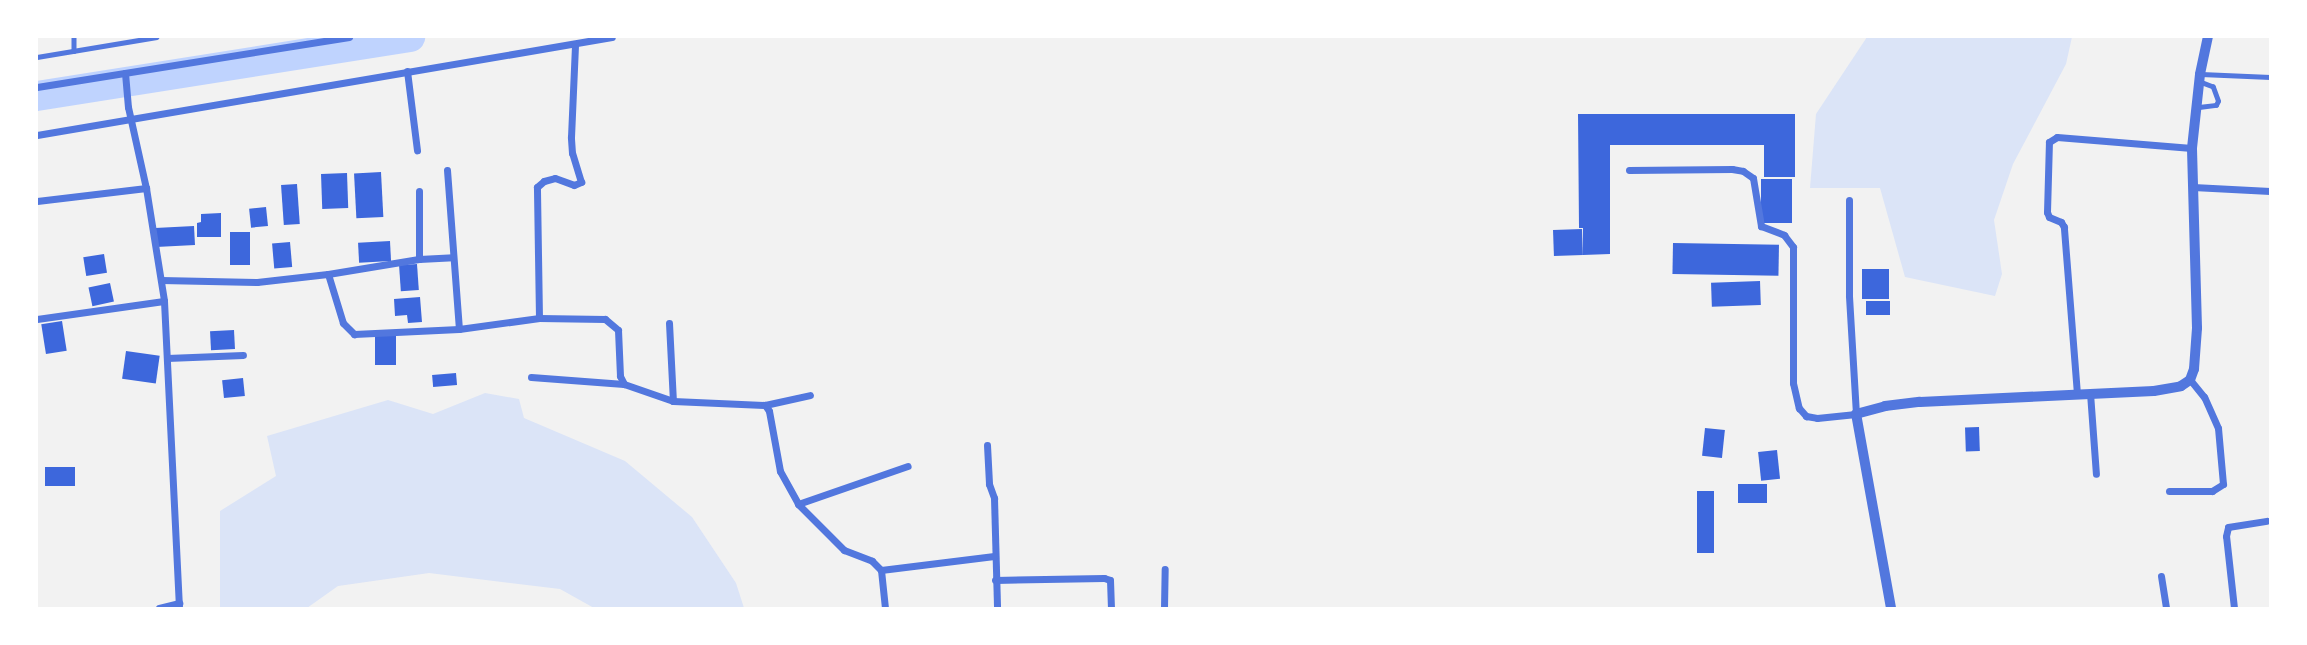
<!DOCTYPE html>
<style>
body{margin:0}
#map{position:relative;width:2307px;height:645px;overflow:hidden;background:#f2f2f2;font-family:Cabin,sans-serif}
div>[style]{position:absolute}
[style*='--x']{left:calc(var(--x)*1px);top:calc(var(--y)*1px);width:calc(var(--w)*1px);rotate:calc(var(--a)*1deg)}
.green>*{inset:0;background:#dbe4f7}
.river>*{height:30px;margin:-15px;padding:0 15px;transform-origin:15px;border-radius:15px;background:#bfd3fe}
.building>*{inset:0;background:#3d67dc;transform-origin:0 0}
.service>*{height:4.5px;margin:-2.25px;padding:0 2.25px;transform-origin:2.25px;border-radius:2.25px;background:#5277de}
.minor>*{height:7px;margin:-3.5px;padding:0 3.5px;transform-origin:3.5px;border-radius:3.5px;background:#5277de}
.tertiary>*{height:10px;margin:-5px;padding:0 5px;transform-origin:5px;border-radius:5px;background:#5277de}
span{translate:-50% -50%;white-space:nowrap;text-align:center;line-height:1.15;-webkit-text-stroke:5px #fff;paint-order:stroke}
.frame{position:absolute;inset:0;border:38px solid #fff;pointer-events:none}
</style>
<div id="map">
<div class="green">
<i style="clip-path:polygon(1867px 37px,2072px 37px,2066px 64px,2013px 164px,1994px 220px,2002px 274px,1995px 296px,1905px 277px,1880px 188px,1810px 188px,1816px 114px)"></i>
<i style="clip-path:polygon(485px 393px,519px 399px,524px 418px,625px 461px,692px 517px,736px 583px,744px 608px,594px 608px,560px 589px,429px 573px,338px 586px,307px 608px,220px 608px,220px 511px,276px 476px,267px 436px,388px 400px,433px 414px)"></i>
</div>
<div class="river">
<i style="--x:37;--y:96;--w:378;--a:-9"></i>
</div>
<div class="building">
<i style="clip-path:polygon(1578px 114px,1795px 114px,1795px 177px,1764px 177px,1764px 145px,1610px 145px,1610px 254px,1583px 255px,1583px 228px,1579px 228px)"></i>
<i style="left:381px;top:172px;width:45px;height:27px;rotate:87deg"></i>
<i style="left:347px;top:173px;width:35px;height:26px;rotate:88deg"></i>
<i style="left:1792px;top:179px;width:44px;height:31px;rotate:90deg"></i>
<i style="left:297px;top:184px;width:40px;height:16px;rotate:86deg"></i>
<i style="left:266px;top:207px;width:19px;height:17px;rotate:84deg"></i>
<i style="clip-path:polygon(221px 213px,221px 237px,197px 237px,197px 223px,201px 222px,201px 214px)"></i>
<i style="left:194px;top:226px;width:19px;height:39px;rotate:87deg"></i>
<i style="left:1582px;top:229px;width:26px;height:29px;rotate:88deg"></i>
<i style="left:230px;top:232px;width:20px;height:33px"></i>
<i style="left:390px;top:241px;width:20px;height:32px;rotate:87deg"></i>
<i style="left:290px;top:242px;width:25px;height:18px;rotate:85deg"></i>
<i style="left:1673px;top:243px;width:106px;height:31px;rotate:1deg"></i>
<i style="left:104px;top:254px;width:19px;height:21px;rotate:81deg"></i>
<i style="left:417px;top:264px;width:26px;height:18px;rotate:86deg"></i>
<i style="left:1889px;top:269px;width:30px;height:27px;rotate:90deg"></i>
<i style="left:1760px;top:281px;width:24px;height:49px;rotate:88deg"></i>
<i style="left:110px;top:283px;width:19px;height:22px;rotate:78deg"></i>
<i style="clip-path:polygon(420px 297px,422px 322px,408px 323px,407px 315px,395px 316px,394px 299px)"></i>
<i style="left:1866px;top:301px;width:24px;height:14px"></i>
<i style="left:62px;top:321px;width:30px;height:21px;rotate:81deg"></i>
<i style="left:234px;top:330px;width:19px;height:24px;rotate:87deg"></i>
<i style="left:375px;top:335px;width:21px;height:30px"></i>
<i style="left:126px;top:351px;width:34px;height:28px;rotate:8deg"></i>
<i style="left:456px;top:373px;width:12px;height:24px;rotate:85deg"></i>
<i style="left:243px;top:378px;width:18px;height:21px;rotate:84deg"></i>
<i style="left:1979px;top:427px;width:24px;height:14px;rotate:88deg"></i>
<i style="left:1705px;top:428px;width:20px;height:28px;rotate:6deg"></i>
<i style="left:1777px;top:450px;width:29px;height:19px;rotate:84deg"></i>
<i style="left:75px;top:467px;width:19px;height:30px;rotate:90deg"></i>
<i style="left:1738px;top:484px;width:29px;height:19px"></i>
<i style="left:1697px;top:491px;width:17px;height:62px"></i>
</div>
<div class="service">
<i style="--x:74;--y:37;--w:14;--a:90"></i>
<i style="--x:37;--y:57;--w:121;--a:-9.5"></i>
<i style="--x:2201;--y:74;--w:69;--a:2.5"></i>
<i style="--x:2199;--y:107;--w:17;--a:-7"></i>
<i style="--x:2216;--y:105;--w:4;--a:-63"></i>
<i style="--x:2218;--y:101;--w:15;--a:-110"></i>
<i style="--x:2213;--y:87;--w:14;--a:-159"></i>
</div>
<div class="minor">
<i style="--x:407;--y:71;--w:80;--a:82.8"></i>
<i style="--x:125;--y:73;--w:34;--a:85"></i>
<i style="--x:128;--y:107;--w:83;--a:77.5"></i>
<i style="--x:146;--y:188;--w:114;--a:80.9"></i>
<i style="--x:164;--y:301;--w:307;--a:87.2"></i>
<i style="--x:37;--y:87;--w:316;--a:-9.1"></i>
<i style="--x:37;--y:135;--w:583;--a:-9.67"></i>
<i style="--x:447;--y:170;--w:159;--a:85.7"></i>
<i style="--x:1629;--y:170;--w:103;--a:-0.6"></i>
<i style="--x:1732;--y:169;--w:11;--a:10"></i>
<i style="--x:1743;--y:171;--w:12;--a:35"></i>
<i style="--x:1753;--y:178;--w:49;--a:80.5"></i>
<i style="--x:1761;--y:226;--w:25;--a:21"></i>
<i style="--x:1784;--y:235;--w:15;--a:53"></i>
<i style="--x:1793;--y:247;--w:136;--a:90"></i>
<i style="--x:1793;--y:383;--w:26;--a:77"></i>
<i style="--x:1799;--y:408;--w:11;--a:49"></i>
<i style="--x:1806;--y:416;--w:11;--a:10"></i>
<i style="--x:1817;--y:418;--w:39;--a:-6"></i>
<i style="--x:1856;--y:414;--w:119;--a:-93.4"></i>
<i style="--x:1849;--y:295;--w:95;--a:-90"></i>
<i style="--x:2193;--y:187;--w:77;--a:3"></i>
<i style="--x:419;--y:191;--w:68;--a:90"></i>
<i style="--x:37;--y:201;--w:110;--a:-6.8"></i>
<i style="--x:328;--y:274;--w:92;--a:-9.4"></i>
<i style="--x:419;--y:259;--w:34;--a:-3"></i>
<i style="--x:161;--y:280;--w:96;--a:1.2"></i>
<i style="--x:257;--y:282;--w:71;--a:-6.4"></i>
<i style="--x:328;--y:274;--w:51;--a:73"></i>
<i style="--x:343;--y:323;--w:16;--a:45"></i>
<i style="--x:354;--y:334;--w:105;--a:-2.7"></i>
<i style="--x:459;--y:329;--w:81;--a:-7.8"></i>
<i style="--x:539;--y:318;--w:66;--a:0.9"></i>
<i style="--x:605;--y:319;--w:17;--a:40"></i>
<i style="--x:618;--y:330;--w:46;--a:87.5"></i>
<i style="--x:620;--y:376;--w:9;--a:63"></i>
<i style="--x:624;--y:384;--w:52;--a:19.1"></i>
<i style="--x:673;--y:401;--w:92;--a:2.5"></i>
<i style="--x:765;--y:405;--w:7;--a:56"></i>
<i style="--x:769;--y:411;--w:61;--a:79.6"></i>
<i style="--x:780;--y:471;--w:38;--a:61"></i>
<i style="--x:798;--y:504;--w:65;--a:45"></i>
<i style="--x:844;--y:550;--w:30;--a:21"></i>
<i style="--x:872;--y:561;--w:13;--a:45"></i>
<i style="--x:539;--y:318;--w:131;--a:-90.9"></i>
<i style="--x:537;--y:187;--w:9;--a:-41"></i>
<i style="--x:544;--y:181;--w:11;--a:-15"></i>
<i style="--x:555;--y:178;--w:20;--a:20"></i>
<i style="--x:574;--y:185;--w:8;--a:-23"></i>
<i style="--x:581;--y:182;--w:30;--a:-107"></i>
<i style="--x:572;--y:153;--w:16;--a:-94"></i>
<i style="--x:571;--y:137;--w:93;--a:-87.5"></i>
<i style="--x:37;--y:319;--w:128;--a:-8.1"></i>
<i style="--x:669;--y:323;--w:78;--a:87.1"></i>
<i style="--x:167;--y:358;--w:76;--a:-2.3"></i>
<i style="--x:531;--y:377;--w:93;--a:4.3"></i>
<i style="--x:2090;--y:393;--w:81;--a:85.8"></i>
<i style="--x:2077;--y:394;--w:168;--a:-94.5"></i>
<i style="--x:2064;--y:227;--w:6;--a:-121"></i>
<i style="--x:2061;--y:222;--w:13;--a:-157"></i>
<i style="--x:2049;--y:217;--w:5;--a:-112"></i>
<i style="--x:2047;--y:212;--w:70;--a:-88.4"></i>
<i style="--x:2049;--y:142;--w:9;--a:-32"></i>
<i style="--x:2057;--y:137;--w:135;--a:4.7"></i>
<i style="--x:765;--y:405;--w:46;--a:-12.5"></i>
<i style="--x:987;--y:445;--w:39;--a:87"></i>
<i style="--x:989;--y:484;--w:15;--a:70"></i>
<i style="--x:994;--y:498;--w:110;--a:88.4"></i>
<i style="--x:2169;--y:491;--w:43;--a:0"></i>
<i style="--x:2212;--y:491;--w:13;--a:-32"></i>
<i style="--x:2223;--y:484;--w:56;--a:-95.1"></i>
<i style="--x:2218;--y:428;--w:34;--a:-114"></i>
<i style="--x:2204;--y:397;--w:22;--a:-129"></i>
<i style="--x:798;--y:504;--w:116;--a:-19.1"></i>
<i style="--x:881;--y:570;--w:114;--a:-7.1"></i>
<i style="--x:881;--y:570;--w:38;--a:84"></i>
<i style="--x:2161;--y:576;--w:32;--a:81"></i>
<i style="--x:995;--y:580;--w:109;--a:-1.1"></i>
<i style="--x:1104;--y:578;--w:6;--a:18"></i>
<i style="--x:1110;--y:580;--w:28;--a:88"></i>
<i style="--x:159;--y:608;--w:21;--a:-14"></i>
<i style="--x:1164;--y:608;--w:39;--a:-89"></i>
<i style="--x:2234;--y:608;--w:72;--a:-96.3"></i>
<i style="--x:2226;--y:536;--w:9;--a:-77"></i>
<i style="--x:2228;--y:527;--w:39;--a:-9"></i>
</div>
<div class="tertiary">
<i style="--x:1891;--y:608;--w:197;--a:-100.2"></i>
<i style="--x:1856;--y:414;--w:30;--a:-15"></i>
<i style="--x:1885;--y:406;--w:35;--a:-7"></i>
<i style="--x:1920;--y:402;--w:234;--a:-2.7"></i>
<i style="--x:2154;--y:391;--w:27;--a:-10"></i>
<i style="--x:2181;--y:386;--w:11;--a:-34"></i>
<i style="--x:2190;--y:380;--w:12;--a:-70"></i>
<i style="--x:2194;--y:369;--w:41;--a:-85.8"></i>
<i style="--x:2197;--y:328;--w:180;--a:-91.6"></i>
<i style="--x:2192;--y:148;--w:74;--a:-83.8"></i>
<i style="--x:2200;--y:74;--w:38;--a:-78"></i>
</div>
<div class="frame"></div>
</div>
